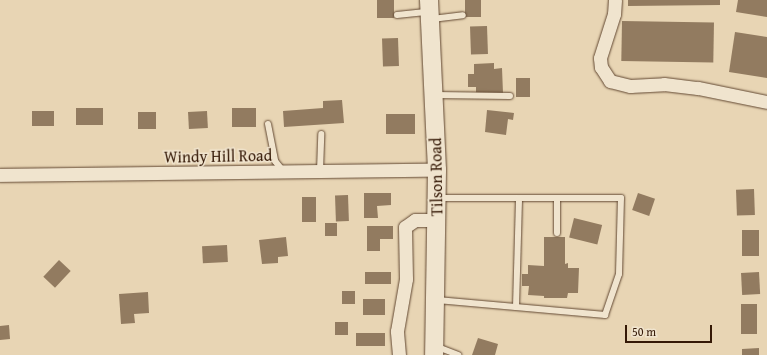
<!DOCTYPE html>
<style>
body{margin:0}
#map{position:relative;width:767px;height:355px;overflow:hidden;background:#e8d5b4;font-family:"Gentium Book Plus",serif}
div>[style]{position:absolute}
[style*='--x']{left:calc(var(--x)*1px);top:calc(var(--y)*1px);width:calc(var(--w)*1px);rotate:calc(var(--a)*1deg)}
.building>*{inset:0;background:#927b60;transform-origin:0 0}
.roads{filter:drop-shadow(0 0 1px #624832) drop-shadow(0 0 1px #624832)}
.lane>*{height:6px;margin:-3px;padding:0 3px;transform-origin:3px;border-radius:3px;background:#f0e4ce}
.street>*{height:13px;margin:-6.5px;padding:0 6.5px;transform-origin:6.5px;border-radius:6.5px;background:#f0e4ce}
.secondary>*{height:18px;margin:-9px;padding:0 9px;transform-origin:9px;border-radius:9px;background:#f0e4ce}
span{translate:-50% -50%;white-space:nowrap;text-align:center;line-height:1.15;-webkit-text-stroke:3px #f0e4ce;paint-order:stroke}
.street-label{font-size:16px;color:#351906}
.scale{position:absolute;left:625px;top:325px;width:87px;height:18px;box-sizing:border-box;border:2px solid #351906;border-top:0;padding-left:5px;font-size:12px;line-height:14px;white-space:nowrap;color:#351906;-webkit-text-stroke:3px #f0e4ce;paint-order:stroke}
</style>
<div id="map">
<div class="building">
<i style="left:377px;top:0;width:17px;height:18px"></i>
<i style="left:465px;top:0;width:16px;height:17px"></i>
<i style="clip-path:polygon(628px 0,720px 0,720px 5px,628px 6px)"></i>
<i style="clip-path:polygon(738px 0,767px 0,767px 17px,736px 12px)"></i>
<i style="left:622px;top:21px;width:92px;height:40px;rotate:1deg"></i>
<i style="left:487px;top:26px;width:28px;height:17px;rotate:88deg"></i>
<i style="clip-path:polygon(735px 32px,767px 37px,767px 78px,729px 72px)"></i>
<i style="left:398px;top:38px;width:28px;height:16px;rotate:88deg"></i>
<i style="clip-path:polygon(494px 63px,494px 69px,502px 68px,503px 93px,476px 94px,476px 87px,468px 87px,468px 74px,474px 74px,474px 64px)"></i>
<i style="left:516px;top:78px;width:14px;height:19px"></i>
<i style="clip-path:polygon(342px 100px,344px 123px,284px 127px,283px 111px,323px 108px,323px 101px)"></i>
<i style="left:103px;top:108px;width:17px;height:27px;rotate:90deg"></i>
<i style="left:232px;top:108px;width:24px;height:19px"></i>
<i style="clip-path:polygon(487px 110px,514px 113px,513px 120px,508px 119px,506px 135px,485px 132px)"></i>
<i style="left:32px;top:111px;width:22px;height:15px"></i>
<i style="left:207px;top:111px;width:17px;height:19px;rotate:87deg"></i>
<i style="left:138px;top:112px;width:18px;height:17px"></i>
<i style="left:386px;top:114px;width:29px;height:20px"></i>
<i style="left:754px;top:189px;width:26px;height:18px;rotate:88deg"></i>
<i style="clip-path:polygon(364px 193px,391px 193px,391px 205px,377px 206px,378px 218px,364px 218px)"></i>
<i style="left:638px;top:193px;width:18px;height:18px;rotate:19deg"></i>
<i style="left:348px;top:195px;width:26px;height:13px;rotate:88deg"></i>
<i style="left:302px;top:197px;width:14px;height:25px"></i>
<i style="left:574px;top:218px;width:29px;height:20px;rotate:14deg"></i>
<i style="left:325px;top:223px;width:12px;height:13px"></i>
<i style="clip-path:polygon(367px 226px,393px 226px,393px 239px,380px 239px,380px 251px,367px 251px)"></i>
<i style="left:742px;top:230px;width:17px;height:26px"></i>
<i style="clip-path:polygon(286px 237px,288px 256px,278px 257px,278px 263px,262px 264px,259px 240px)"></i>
<i style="clip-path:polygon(544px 237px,565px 237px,565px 264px,568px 263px,568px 268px,579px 268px,578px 293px,568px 293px,567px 298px,544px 298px,544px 296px,528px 295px,529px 286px,522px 286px,522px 274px,528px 274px,528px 265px,544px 266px)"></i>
<i style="left:227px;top:245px;width:17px;height:25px;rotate:87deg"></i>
<i style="left:59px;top:260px;width:16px;height:23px;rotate:43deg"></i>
<i style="left:365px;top:272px;width:26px;height:12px"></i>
<i style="left:759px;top:272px;width:22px;height:18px;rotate:87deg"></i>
<i style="left:342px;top:291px;width:13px;height:13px"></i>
<i style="clip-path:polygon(148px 292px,149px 313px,134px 314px,135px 323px,121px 324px,119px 294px)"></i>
<i style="left:363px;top:299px;width:22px;height:16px"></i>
<i style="left:741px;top:304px;width:16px;height:30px"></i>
<i style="left:335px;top:322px;width:13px;height:13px"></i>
<i style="clip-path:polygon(9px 325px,10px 339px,0 340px,0 326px)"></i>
<i style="left:356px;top:333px;width:29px;height:13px"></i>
<i style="clip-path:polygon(478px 338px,498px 344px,495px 355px,472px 355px)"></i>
<i style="clip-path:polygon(759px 348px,759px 355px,742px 355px,742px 349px)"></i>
</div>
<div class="roads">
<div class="lane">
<i style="--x:397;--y:15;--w:31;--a:-6"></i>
<i style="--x:432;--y:19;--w:31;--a:-7"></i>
<i style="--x:435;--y:95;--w:75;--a:0.8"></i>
<i style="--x:268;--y:124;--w:38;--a:79"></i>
<i style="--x:275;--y:161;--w:13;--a:51"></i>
<i style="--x:320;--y:171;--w:37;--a:-88"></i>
<i style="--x:557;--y:233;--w:35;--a:-90"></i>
<i style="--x:437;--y:300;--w:169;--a:5.1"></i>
<i style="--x:605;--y:315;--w:43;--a:-71.1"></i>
<i style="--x:619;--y:274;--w:76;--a:-88.5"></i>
<i style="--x:621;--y:198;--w:182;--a:180"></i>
<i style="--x:516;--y:307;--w:109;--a:-88.4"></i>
<i style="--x:435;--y:346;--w:25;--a:21"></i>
</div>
<div class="street">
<i style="--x:615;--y:0;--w:14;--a:94"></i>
<i style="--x:614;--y:14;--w:46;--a:107.7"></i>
<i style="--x:600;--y:58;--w:9;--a:84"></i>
<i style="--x:601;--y:67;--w:17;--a:57"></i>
<i style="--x:610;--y:81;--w:21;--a:14"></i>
<i style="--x:630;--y:86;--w:34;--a:-3"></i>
<i style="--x:664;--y:84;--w:34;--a:7"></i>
<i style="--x:698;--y:88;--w:70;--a:11.5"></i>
<i style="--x:0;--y:175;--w:437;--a:-0.7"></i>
<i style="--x:399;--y:355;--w:24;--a:-95"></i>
<i style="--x:397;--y:331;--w:53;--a:-80.2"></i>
<i style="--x:406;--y:279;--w:52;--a:-91.1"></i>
<i style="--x:405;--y:227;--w:12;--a:-35"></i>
<i style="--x:415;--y:220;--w:21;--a:0"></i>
</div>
<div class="secondary">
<i style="--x:429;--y:0;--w:170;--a:87.3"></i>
<i style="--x:437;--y:170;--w:185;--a:90.9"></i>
</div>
</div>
<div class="street-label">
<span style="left:218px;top:156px;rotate:-1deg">Windy Hill Road</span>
<span style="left:436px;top:177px;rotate:-91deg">Tilson Road</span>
</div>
<div class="scale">50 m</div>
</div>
